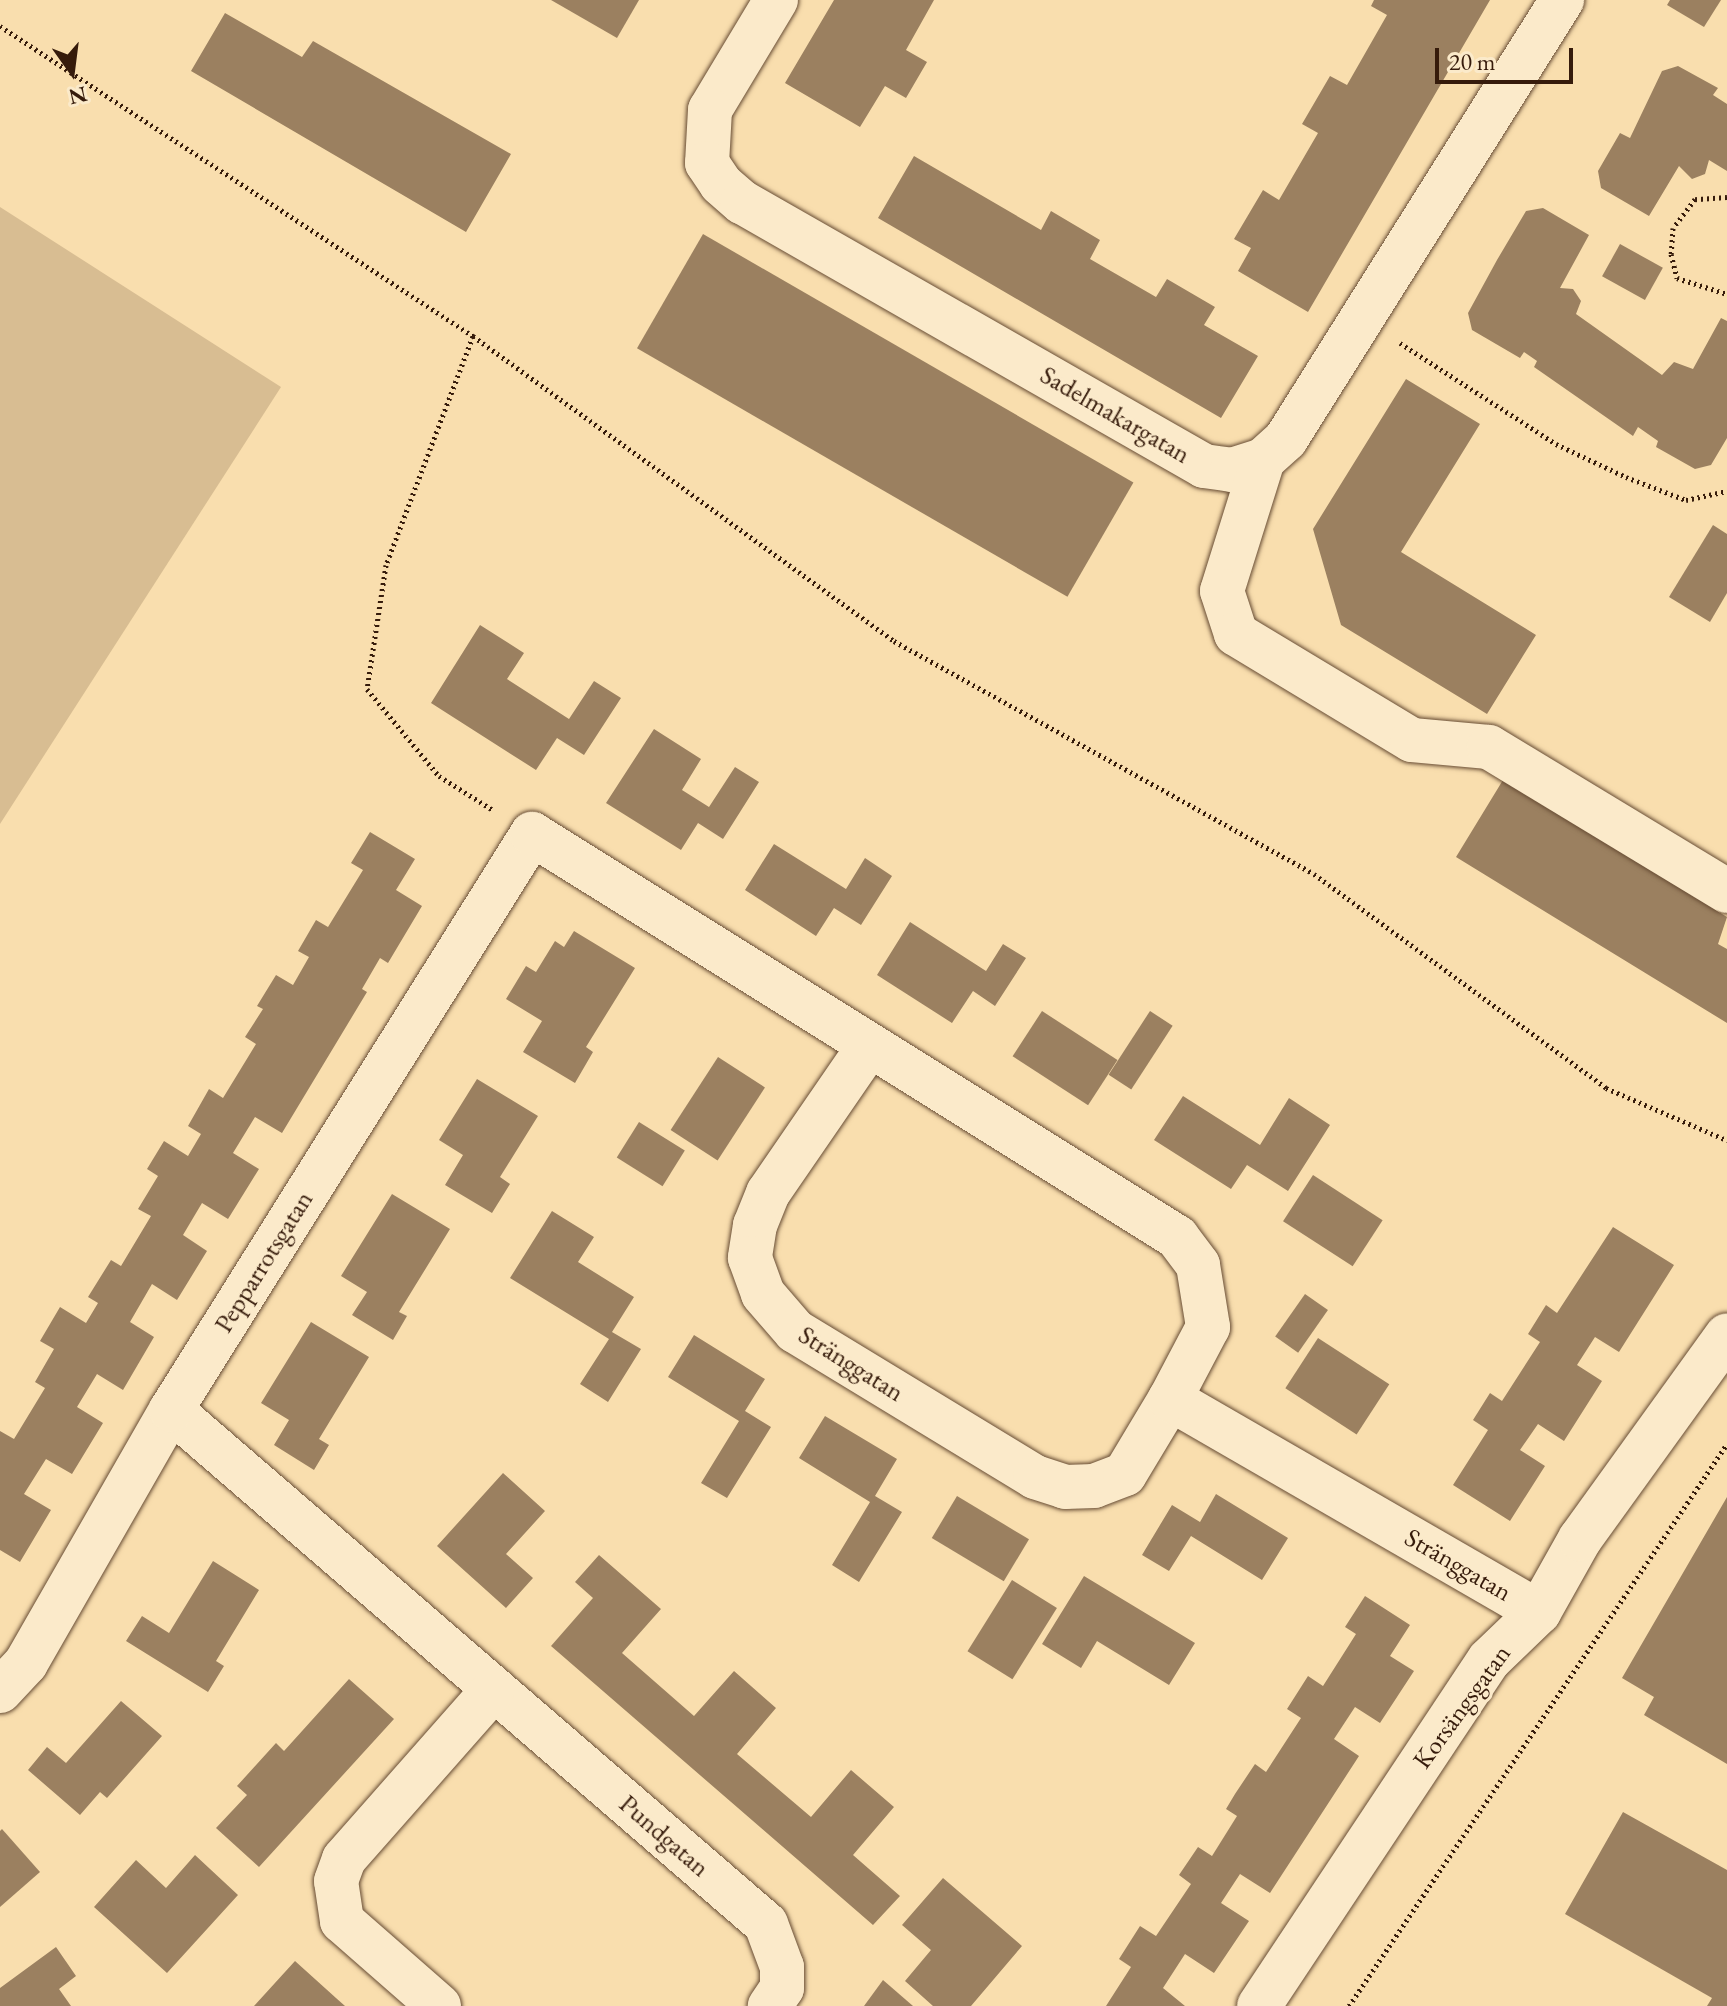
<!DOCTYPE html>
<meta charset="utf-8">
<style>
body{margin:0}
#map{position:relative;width:1727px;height:2006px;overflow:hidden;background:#f9deae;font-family:"EB Garamond",serif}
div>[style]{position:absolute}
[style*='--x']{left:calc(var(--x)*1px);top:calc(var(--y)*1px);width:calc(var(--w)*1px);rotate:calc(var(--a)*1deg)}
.green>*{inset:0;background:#d8bd92}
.building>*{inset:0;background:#9b8060;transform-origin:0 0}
.path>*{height:5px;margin-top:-2.5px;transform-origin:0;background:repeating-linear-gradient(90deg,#361b0b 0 2px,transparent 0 6px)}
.roads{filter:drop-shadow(0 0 2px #674c34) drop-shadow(0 0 2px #674c34)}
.minor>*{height:44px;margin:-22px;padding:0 22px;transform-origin:22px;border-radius:22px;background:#fbeaca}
span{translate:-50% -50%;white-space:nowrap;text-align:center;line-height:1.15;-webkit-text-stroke:6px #fbeaca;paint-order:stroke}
.street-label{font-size:26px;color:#361b0b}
.north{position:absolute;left:32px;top:32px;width:80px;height:80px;-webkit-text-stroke:6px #fbeaca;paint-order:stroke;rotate:166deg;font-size:22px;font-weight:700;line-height:32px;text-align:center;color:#361b0b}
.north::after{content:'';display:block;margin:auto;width:28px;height:36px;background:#361b0b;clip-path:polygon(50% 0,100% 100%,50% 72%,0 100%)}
.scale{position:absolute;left:1435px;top:48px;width:138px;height:36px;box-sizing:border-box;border:4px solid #361b0b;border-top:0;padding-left:10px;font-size:24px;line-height:28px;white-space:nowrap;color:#361b0b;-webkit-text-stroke:6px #fbeaca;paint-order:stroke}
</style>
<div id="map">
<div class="green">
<i style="clip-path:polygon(0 207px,281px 387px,0 824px)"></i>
</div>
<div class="building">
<i style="clip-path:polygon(551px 0,639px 0,617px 38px)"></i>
<i style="clip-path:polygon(834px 0,934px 0,906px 50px,927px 62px,906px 98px,885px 86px,860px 127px,785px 83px)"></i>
<i style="clip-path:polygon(1374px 0,1490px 0,1308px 312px,1238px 271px,1251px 248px,1234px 239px,1263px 190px,1279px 200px,1318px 133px,1302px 124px,1330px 76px,1347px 85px,1387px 15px,1371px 6px)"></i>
<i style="clip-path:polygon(1670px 0,1721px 0,1704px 27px,1667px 5px)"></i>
<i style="clip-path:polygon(225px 13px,302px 57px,313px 41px,511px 154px,466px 232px,191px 71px)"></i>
<i style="clip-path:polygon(1678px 66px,1718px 88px,1713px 95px,1727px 104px,1727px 171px,1709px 160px,1705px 174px,1692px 179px,1679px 166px,1649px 216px,1601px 188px,1598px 171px,1620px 133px,1630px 138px,1662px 71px)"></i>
<i style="clip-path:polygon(914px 156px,1041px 230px,1051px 211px,1100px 240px,1090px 259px,1156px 297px,1167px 279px,1215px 307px,1204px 325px,1258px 356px,1221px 418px,878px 218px)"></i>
<i style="clip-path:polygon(1543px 208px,1589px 235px,1560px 288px,1573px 289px,1581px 301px,1576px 314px,1662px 375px,1674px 362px,1693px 369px,1721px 318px,1727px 321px,1727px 438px,1711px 465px,1695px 469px,1656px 447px,1658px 441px,1638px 427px,1633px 436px,1534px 367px,1537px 361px,1524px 352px,1520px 358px,1472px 330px,1468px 313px,1497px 260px,1526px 211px)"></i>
<i style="left:703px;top:234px;width:497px;height:132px;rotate:30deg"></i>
<i style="left:1620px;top:244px;width:49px;height:37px;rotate:29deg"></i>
<i style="clip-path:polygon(1406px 379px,1480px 424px,1401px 552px,1536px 635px,1487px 714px,1341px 625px,1313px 529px)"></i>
<i style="clip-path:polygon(1713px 525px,1727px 534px,1727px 593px,1710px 622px,1669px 597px)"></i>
<i style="clip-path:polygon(480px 625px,524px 653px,507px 679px,569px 719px,594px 681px,621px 698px,584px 755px,557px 738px,536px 770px,431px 703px)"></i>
<i style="clip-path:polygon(654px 729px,701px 759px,682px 790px,709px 807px,735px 767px,759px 782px,723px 839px,698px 823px,681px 850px,606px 803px)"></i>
<i style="clip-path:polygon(1503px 780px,1727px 917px,1718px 944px,1727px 949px,1727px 1023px,1456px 857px)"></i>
<i style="clip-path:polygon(370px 832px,415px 859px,396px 890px,422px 906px,388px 963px,380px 958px,362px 989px,367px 992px,282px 1133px,255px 1117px,233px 1153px,259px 1169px,228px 1219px,202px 1203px,183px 1235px,207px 1251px,177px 1300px,152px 1284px,130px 1322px,154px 1337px,123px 1390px,97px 1374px,77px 1407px,103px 1423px,72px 1474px,46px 1459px,24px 1494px,51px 1510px,20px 1562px,0 1550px,0 1431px,14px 1439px,45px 1388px,35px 1382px,54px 1349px,40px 1341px,60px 1307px,86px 1323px,98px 1303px,88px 1297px,111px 1260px,121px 1266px,151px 1216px,138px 1209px,158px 1176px,147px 1169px,164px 1141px,188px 1156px,201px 1134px,188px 1126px,209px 1089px,223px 1098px,256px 1044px,245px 1037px,263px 1009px,257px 1006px,276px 975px,293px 985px,309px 957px,298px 951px,316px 920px,328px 927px,363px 870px,351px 863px)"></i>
<i style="clip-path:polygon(774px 844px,846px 889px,865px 858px,892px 876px,861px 925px,834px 908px,816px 936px,745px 890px)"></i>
<i style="clip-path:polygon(910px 922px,986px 971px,1003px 944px,1026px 958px,995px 1006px,973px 991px,952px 1023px,877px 975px)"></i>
<i style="clip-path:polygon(574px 931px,635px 968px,586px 1047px,593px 1052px,575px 1083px,523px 1052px,542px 1021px,506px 999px,526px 966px,536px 972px,555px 941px,564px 947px)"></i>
<i style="left:1042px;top:1011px;width:90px;height:54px;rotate:33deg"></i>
<i style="left:1150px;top:1011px;width:27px;height:76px;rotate:33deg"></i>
<i style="left:718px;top:1057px;width:56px;height:87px;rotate:33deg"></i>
<i style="clip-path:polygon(477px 1079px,538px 1116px,500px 1177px,510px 1184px,492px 1213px,445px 1185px,463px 1155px,439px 1140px)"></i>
<i style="clip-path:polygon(1183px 1096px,1260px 1145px,1289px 1098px,1330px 1125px,1288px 1191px,1247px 1165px,1231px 1189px,1154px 1140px)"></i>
<i style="left:639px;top:1122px;width:54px;height:42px;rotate:32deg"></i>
<i style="left:1313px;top:1175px;width:83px;height:55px;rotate:33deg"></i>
<i style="clip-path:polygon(392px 1194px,450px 1229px,399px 1312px,407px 1316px,393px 1340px,352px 1315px,367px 1292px,341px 1276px)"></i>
<i style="clip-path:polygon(552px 1211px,594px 1237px,578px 1262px,634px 1297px,612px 1332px,641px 1349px,608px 1402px,580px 1384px,609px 1339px,510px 1278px)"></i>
<i style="clip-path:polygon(1613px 1227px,1674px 1265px,1619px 1352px,1595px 1337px,1577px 1365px,1602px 1381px,1564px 1441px,1538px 1424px,1520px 1450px,1545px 1466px,1510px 1521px,1453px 1485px,1488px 1430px,1473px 1420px,1490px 1393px,1502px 1401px,1540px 1342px,1528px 1334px,1546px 1305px,1557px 1313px)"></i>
<i style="left:1305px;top:1294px;width:28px;height:52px;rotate:35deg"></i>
<i style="clip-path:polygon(311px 1322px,369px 1357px,319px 1439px,329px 1445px,314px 1470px,274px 1445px,289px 1420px,261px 1403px)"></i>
<i style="clip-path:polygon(694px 1335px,765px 1379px,745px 1411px,771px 1427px,727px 1498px,701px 1483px,739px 1421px,668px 1377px)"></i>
<i style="left:1318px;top:1338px;width:85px;height:60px;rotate:33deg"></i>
<i style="clip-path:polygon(825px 1416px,897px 1459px,875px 1496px,902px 1512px,859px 1582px,832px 1565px,870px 1502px,799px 1458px)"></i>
<i style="clip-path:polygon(503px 1473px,545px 1511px,506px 1554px,533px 1578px,506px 1608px,437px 1546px)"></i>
<i style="clip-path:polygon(1216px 1494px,1288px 1538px,1262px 1580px,1191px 1536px,1169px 1571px,1142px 1555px,1172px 1505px,1200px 1522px)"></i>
<i style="left:957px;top:1496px;width:84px;height:49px;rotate:31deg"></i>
<i style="clip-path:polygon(1727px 1497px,1727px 1764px,1644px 1715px,1654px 1697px,1622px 1678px)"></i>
<i style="clip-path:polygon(599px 1555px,661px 1609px,622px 1653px,694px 1716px,734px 1671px,776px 1708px,737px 1754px,811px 1817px,851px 1770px,894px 1807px,853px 1855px,900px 1896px,873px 1925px,551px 1646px,593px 1598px,575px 1582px)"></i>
<i style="clip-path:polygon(213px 1561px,259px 1590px,216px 1661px,224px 1666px,208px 1692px,126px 1641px,142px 1616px,169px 1633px)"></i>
<i style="clip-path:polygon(1084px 1576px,1195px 1643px,1169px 1685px,1097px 1641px,1081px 1668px,1042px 1644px)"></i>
<i style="left:1012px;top:1580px;width:53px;height:84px;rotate:32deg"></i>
<i style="clip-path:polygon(1365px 1596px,1410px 1625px,1390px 1656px,1414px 1671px,1380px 1723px,1355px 1707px,1334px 1739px,1359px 1756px,1270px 1893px,1240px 1874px,1221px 1903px,1249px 1921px,1214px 1973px,1185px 1954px,1163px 1988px,1185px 2006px,1106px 2006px,1131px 1967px,1119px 1959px,1140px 1926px,1156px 1936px,1191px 1884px,1179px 1875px,1198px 1847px,1212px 1856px,1237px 1816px,1226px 1809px,1235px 1794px,1255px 1764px,1266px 1772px,1301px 1718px,1287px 1709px,1308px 1676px,1323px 1686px,1356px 1634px,1345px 1627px)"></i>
<i style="clip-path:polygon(349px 1679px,394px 1719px,259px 1867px,216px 1828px,247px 1795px,237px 1786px,276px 1743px,284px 1751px)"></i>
<i style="clip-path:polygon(121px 1701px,162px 1736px,107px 1798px,100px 1792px,80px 1815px,28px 1770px,47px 1747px,66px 1763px)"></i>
<i style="clip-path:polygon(1623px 1812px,1727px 1870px,1727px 2006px,1707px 2006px,1712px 1998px,1565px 1914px)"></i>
<i style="clip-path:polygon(2px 1829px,40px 1872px,0 1907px,0 1831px)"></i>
<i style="clip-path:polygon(195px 1855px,238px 1895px,167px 1973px,94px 1907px,136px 1860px,166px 1888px)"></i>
<i style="clip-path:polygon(943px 1878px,1022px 1946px,971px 2006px,933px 2006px,905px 1981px,931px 1950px,902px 1925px)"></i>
<i style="clip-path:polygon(56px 1947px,76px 1976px,59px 1989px,71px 2006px,0 2006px,0 1988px)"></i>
<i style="clip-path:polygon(295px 1961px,336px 1998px,345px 2006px,254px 2006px)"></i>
<i style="clip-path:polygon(883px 1980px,913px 2006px,864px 2006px)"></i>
</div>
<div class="path">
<i style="--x:0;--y:26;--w:566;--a:33.24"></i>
<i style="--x:473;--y:336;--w:520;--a:35.92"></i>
<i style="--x:894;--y:641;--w:480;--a:29"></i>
<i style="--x:1314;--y:874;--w:362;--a:36.2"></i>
<i style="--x:1606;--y:1088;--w:132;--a:23.3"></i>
<i style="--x:1727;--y:197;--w:32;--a:176"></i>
<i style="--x:1695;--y:199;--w:36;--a:127"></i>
<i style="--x:1673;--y:228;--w:26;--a:94"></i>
<i style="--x:1671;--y:254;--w:25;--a:76"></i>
<i style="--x:1677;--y:278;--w:52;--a:17.7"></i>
<i style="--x:473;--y:336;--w:245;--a:110.8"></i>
<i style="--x:386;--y:565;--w:125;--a:98.7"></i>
<i style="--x:367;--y:689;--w:113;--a:50.4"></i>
<i style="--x:439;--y:776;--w:64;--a:32.2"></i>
<i style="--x:1400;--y:343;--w:186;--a:32.9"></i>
<i style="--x:1556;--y:444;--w:77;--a:25.2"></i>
<i style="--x:1626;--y:477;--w:64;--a:21"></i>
<i style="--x:1686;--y:500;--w:42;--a:-12.4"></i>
<i style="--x:1349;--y:2006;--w:677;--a:-56.08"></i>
</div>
<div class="roads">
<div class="minor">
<i style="--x:776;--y:0;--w:128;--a:121"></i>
<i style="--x:710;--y:110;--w:53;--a:93.2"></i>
<i style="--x:707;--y:163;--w:25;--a:56"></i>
<i style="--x:721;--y:184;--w:28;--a:41"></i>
<i style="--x:742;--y:202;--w:532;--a:29.74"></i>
<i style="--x:1204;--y:466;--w:28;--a:8"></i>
<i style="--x:1232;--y:470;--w:33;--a:-18"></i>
<i style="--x:1263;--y:460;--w:31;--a:-42"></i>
<i style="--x:1286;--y:439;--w:519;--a:-57.84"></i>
<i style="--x:1263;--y:460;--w:137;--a:107.4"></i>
<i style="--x:1222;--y:591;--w:45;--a:72"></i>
<i style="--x:1236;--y:634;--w:205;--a:31.1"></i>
<i style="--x:1412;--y:740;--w:77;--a:5.2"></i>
<i style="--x:1489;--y:747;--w:278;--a:31.2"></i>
<i style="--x:869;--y:1046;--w:178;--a:124.5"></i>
<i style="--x:768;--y:1193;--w:35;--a:112"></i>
<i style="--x:755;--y:1225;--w:33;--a:99"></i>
<i style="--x:750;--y:1258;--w:38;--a:70"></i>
<i style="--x:763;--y:1294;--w:49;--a:49.1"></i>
<i style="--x:795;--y:1331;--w:281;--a:31.3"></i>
<i style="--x:1035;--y:1477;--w:32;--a:18"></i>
<i style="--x:1065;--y:1487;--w:29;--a:-2"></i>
<i style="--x:1094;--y:1486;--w:33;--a:-21"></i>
<i style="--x:1125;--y:1474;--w:87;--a:-59"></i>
<i style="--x:1170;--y:1399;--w:426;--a:30"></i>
<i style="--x:171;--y:1410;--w:786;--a:40.82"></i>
<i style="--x:766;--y:1924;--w:46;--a:69.6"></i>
<i style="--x:782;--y:1967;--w:21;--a:90"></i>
<i style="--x:782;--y:1988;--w:22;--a:124"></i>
<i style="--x:0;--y:1691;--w:38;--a:-47"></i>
<i style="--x:26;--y:1663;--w:292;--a:-60.2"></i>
<i style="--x:171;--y:1410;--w:680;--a:-57.92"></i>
<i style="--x:532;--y:834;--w:761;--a:32"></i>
<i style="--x:1177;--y:1237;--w:35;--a:53"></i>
<i style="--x:1198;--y:1265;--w:63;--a:80.8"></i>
<i style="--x:1208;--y:1327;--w:81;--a:117.8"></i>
<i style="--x:439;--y:2006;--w:129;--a:-138.8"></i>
<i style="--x:342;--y:1921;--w:40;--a:-98.5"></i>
<i style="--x:336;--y:1881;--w:23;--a:-70"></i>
<i style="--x:344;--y:1859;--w:225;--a:-48.6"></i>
<i style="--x:1259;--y:2006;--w:415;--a:-56.4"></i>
<i style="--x:1489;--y:1660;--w:69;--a:-43.8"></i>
<i style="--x:1539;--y:1612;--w:84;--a:-60.7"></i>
<i style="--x:1580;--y:1539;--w:251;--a:-54.2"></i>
</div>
</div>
<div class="street-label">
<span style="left:1115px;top:415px;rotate:30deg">Sadelmakargatan</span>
<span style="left:264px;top:1262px;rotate:-58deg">Pepparrotsgatan</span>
<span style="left:851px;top:1364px;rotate:32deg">Stränggatan</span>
<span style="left:1458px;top:1565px;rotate:30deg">Stränggatan</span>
<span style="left:1462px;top:1707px;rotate:-54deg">Korsängsgatan</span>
<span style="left:664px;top:1836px;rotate:41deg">Pundgatan</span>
</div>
<div class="north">N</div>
<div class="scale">20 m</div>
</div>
